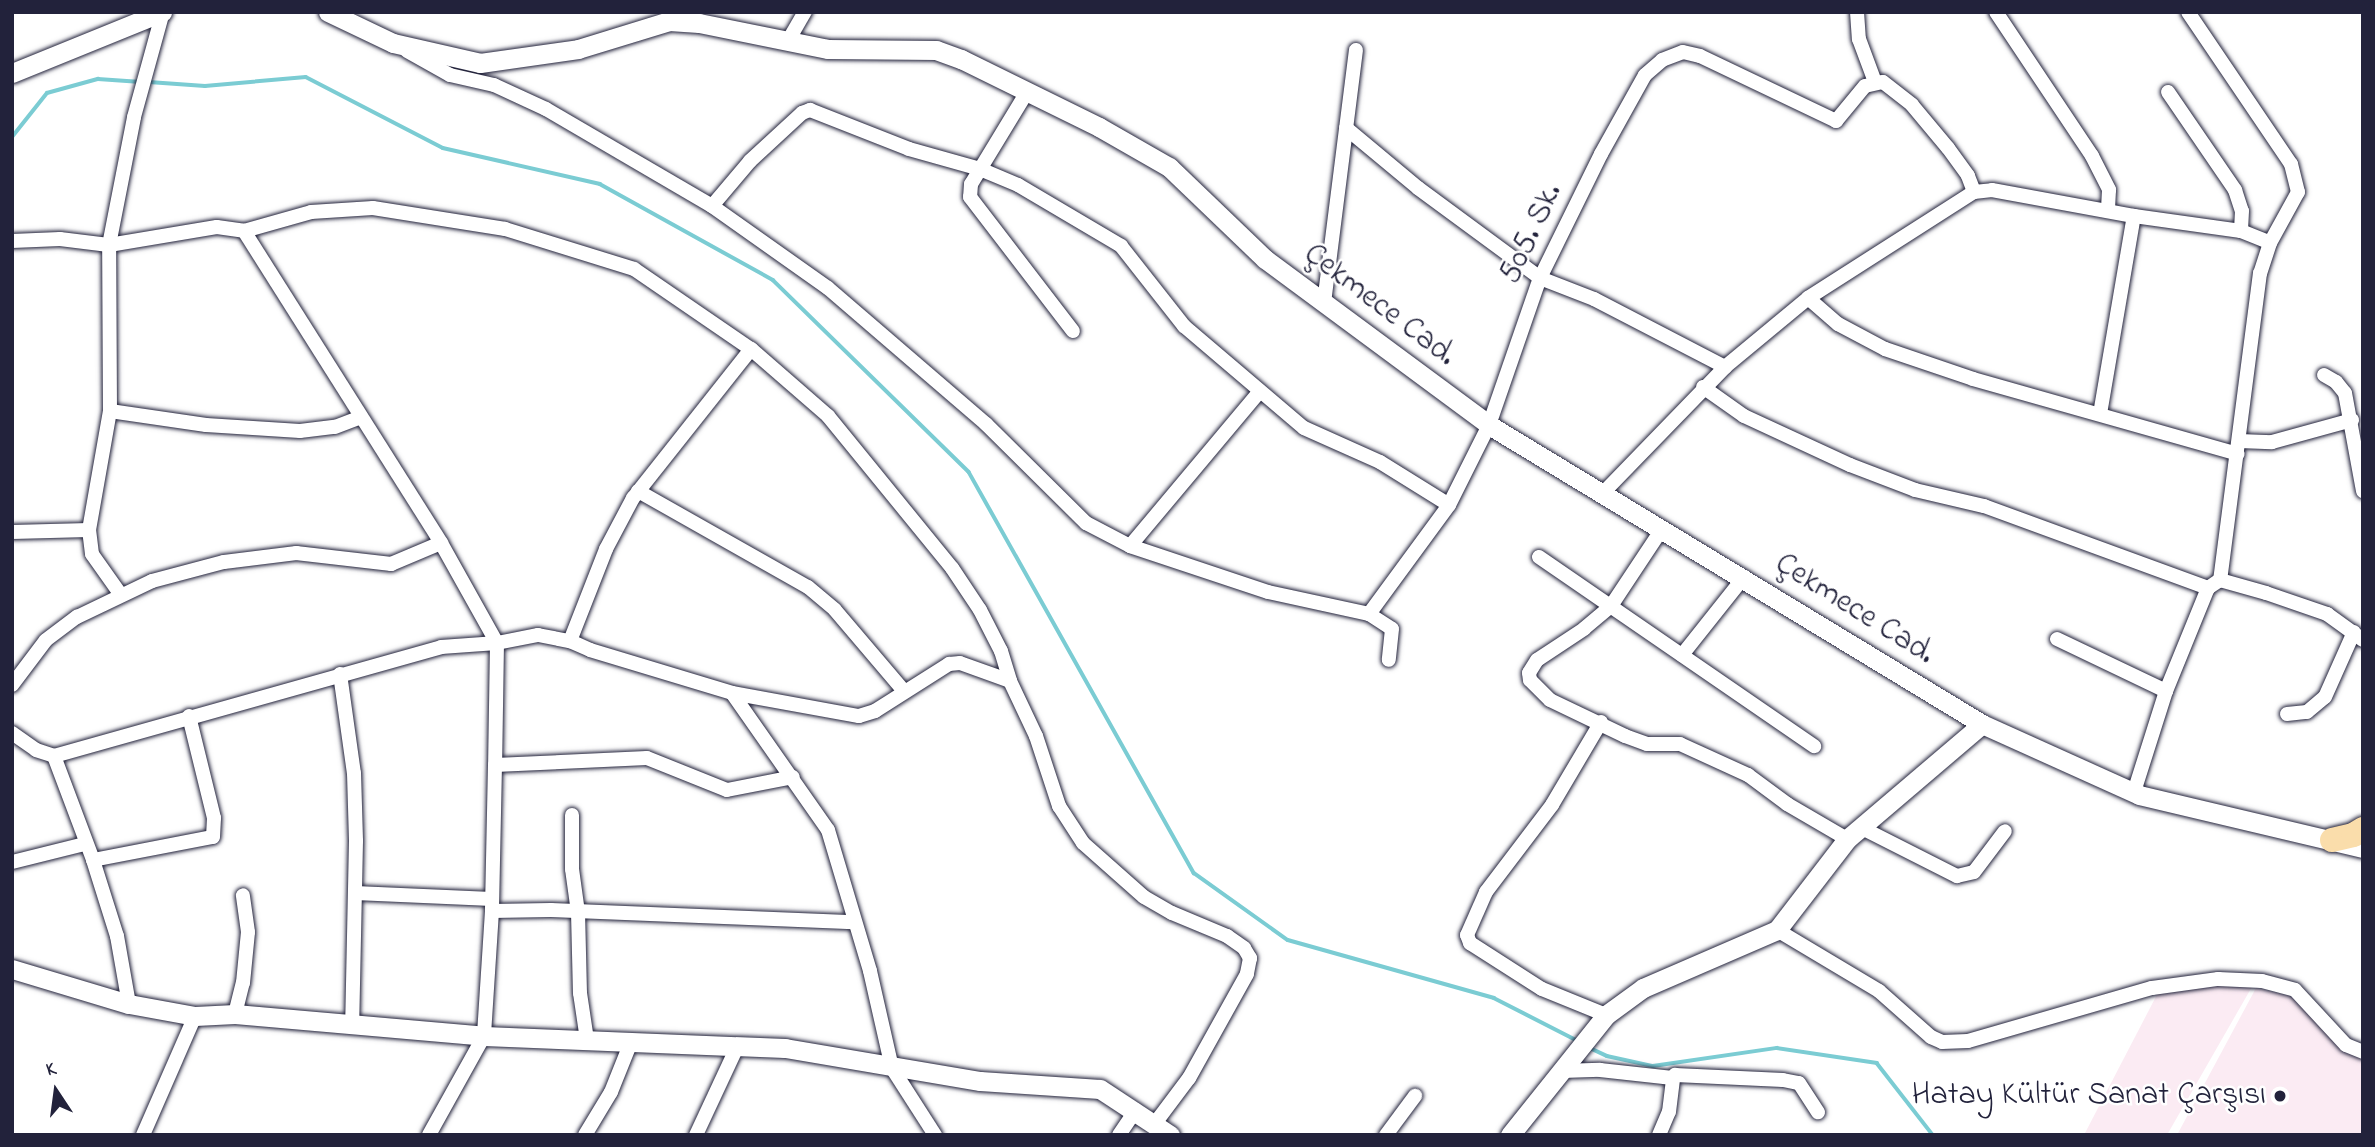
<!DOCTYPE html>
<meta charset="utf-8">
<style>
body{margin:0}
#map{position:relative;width:2375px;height:1147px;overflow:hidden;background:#fff;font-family:"Indie Flower",sans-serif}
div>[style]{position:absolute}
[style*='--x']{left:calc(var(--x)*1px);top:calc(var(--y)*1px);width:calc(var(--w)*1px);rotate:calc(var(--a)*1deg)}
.built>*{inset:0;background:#fbebf3}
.stream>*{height:3.5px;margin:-1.75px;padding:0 1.75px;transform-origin:1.75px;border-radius:1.75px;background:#7bccd3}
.roads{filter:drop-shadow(0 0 2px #22223b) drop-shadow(0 0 2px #22223b)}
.street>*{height:14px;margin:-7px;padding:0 7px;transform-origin:7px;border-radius:7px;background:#fff}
.secondary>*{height:19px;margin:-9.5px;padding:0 9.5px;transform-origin:9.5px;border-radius:9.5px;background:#fff}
.highway>*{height:24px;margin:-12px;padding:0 12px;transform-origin:12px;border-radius:12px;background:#faddab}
.dots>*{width:19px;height:19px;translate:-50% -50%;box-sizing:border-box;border:4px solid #fff;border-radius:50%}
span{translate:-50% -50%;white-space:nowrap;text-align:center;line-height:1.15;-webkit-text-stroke:5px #fff;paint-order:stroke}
.street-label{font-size:32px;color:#22223b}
.poi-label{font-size:32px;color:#22223b}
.right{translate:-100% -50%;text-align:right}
.frame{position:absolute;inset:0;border:14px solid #22223b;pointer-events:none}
.north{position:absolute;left:21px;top:1056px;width:70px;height:70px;-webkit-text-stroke:5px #fff;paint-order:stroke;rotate:347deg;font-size:19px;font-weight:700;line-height:28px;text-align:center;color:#22223b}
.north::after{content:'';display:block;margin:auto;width:24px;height:32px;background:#22223b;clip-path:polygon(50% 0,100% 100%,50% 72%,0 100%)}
</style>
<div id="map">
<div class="built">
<i style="clip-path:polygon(2162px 985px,2253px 985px,2167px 1135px,2084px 1135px)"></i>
<i style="clip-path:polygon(2256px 988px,2294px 997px,2363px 1058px,2363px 1135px,2177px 1135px)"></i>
</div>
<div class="stream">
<i style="--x:149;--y:82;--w:56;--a:4.1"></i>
<i style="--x:205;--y:86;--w:101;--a:-5.1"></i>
<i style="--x:306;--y:77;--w:154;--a:27.4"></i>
<i style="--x:443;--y:148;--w:161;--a:12.9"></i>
<i style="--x:600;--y:184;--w:198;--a:29"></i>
<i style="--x:773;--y:280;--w:274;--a:44.4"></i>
<i style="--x:969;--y:472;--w:460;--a:60.7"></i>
<i style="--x:1194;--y:873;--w:115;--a:35.5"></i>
<i style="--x:1288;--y:940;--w:214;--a:15.7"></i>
<i style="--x:1494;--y:998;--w:94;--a:27.1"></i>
<i style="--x:12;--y:137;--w:56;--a:-51.5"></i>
<i style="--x:47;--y:93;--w:53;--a:-15.4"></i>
<i style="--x:98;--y:79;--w:43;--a:4"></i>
<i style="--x:1588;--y:1047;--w:21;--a:25"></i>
<i style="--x:1607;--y:1056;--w:47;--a:12.3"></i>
<i style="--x:1653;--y:1066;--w:125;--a:-8.3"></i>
<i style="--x:1777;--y:1048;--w:101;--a:8.5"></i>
<i style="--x:1877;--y:1063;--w:91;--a:52.1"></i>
</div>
<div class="roads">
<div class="street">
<i style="--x:1857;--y:12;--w:27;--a:86"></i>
<i style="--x:1859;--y:39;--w:46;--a:69.6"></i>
<i style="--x:1996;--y:12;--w:173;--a:56.3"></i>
<i style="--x:2092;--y:156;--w:38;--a:63"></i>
<i style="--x:2109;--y:190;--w:19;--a:93"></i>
<i style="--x:2188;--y:12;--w:184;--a:55.9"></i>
<i style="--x:2291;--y:164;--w:29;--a:76"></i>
<i style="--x:2298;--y:192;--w:58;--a:118.8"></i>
<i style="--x:2270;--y:243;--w:32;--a:108"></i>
<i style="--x:2260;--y:273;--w:310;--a:97.4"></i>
<i style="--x:788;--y:41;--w:34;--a:-60"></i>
<i style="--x:407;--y:51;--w:49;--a:29.2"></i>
<i style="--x:450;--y:75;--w:45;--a:12.8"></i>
<i style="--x:494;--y:85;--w:57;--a:24.8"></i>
<i style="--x:546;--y:109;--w:192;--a:30.3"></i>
<i style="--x:712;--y:206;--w:142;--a:35.3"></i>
<i style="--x:828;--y:288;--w:208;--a:40.7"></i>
<i style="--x:986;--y:424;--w:141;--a:44.7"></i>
<i style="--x:1086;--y:523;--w:50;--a:27.6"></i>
<i style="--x:1130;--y:546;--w:145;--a:18.4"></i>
<i style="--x:1268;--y:592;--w:103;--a:12.3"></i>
<i style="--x:1369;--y:614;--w:27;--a:33"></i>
<i style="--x:1392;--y:629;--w:31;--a:96"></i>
<i style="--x:1027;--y:92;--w:108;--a:121.3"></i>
<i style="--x:971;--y:184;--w:13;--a:94"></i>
<i style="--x:970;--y:197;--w:169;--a:52.5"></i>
<i style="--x:2168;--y:92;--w:119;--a:55.6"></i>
<i style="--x:2235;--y:190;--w:22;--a:72"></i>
<i style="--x:2242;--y:211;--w:20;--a:93"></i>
<i style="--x:1346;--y:128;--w:94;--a:39.8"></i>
<i style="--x:1418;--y:188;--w:152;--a:36.4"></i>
<i style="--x:1540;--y:278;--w:58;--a:21.3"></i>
<i style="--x:1594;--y:299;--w:148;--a:27.4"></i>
<i style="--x:712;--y:206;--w:59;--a:-49.8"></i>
<i style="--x:750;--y:161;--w:71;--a:-42.7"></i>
<i style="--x:802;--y:113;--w:9;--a:-21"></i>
<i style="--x:810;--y:110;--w:106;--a:21.5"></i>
<i style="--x:909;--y:149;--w:74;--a:15.7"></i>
<i style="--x:980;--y:169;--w:41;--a:22.8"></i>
<i style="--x:1018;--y:185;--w:120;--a:30.6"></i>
<i style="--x:1121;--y:246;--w:102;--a:51.8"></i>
<i style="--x:1184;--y:326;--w:157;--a:40.4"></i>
<i style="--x:1304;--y:428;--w:83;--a:24.1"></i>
<i style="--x:1380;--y:462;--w:81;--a:31.9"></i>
<i style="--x:244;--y:231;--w:369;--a:57.7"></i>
<i style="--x:12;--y:241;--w:48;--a:-2.4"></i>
<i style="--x:60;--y:239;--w:49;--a:7"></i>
<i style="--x:109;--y:245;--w:109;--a:-9.5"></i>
<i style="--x:217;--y:227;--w:27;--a:8"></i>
<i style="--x:244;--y:231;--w:70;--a:-15.8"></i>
<i style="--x:311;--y:212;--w:62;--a:-3.7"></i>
<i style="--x:373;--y:208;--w:134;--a:9"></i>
<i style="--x:505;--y:229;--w:135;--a:17.2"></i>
<i style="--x:634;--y:269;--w:142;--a:34.4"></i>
<i style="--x:751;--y:349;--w:102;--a:41"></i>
<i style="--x:828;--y:416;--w:196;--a:50.8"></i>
<i style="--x:952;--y:568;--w:50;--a:56.3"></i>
<i style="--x:980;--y:610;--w:46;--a:62.9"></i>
<i style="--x:1001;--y:651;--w:31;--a:73"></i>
<i style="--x:1010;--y:681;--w:61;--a:64.7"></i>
<i style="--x:1036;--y:736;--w:74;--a:71.8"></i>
<i style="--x:1059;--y:806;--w:44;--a:57"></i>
<i style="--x:1083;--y:843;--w:81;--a:41.5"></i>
<i style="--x:1144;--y:897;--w:32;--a:30"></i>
<i style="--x:1172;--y:913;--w:60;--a:22.7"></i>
<i style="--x:1227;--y:936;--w:21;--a:35"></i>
<i style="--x:1244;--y:948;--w:12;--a:59"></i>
<i style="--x:1250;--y:958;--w:16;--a:101"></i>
<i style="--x:1247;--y:974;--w:119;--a:119.1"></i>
<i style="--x:1189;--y:1078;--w:60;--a:126.9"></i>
<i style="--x:1808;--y:298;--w:40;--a:41"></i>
<i style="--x:1838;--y:324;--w:53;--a:28"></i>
<i style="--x:1885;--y:349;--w:93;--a:18.8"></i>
<i style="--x:1973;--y:379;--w:275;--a:15.8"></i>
<i style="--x:1324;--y:303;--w:255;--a:-82.8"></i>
<i style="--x:2324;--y:375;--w:14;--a:30"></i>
<i style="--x:2336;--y:382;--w:14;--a:51"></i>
<i style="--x:2345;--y:393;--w:100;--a:79.6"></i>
<i style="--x:1703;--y:387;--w:50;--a:35.3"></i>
<i style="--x:1744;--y:416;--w:117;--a:24.8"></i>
<i style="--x:1850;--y:465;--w:70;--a:21"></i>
<i style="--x:1915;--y:490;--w:71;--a:13.1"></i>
<i style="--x:1984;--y:506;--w:239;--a:20.1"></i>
<i style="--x:2208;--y:588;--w:14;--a:-34"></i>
<i style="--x:2220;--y:580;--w:48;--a:15.8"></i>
<i style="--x:2266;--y:593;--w:65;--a:19"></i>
<i style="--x:2327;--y:614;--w:44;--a:35.8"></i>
<i style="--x:110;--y:411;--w:97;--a:8.3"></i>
<i style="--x:206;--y:425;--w:94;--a:3.7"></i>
<i style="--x:300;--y:431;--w:35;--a:-7"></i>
<i style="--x:335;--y:427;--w:28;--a:-21"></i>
<i style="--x:2100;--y:414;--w:201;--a:-80.3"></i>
<i style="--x:2239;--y:441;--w:33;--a:2"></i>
<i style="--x:2272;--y:442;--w:83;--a:-15.4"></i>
<i style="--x:638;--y:491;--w:195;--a:29.5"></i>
<i style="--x:808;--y:587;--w:35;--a:40"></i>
<i style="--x:835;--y:610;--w:106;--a:49.6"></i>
<i style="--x:1603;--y:493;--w:175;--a:-45.9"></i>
<i style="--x:1725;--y:367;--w:108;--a:-39.7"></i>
<i style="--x:1808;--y:298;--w:197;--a:-32.6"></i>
<i style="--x:1974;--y:192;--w:18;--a:-6"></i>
<i style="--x:1992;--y:190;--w:144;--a:10.4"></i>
<i style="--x:2134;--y:216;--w:108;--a:8"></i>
<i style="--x:2241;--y:231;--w:31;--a:22"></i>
<i style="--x:1662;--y:529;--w:92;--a:123.5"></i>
<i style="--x:1611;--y:606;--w:35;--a:140"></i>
<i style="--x:1584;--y:629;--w:56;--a:146.6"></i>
<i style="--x:1537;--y:660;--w:15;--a:122"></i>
<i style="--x:1529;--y:673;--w:7;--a:82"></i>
<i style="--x:1530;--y:680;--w:28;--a:45"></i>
<i style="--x:1550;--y:700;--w:83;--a:25.6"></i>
<i style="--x:1625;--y:736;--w:23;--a:20"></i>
<i style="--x:1647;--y:744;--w:33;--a:0"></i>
<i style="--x:1680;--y:744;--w:75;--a:24.5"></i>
<i style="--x:1748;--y:775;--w:49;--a:36.6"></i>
<i style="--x:1787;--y:804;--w:69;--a:30.3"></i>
<i style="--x:12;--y:532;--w:77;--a:-1.5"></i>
<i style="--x:1130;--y:546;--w:201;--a:-50"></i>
<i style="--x:1539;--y:557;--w:334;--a:34.5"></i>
<i style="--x:121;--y:595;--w:50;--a:-125.3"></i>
<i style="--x:92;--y:554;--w:24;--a:-97"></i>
<i style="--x:89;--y:530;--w:121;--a:-80"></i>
<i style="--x:110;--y:411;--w:166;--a:-90.3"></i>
<i style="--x:109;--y:245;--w:130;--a:-78.9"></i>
<i style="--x:134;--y:117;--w:109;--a:-74.6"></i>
<i style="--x:1369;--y:614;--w:135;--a:-53.7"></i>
<i style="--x:1449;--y:505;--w:89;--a:-63.4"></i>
<i style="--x:1489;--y:425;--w:156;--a:-70.9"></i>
<i style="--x:1540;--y:278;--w:138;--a:-63.8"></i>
<i style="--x:1601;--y:154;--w:90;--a:-60.9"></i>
<i style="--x:1645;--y:75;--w:23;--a:-41"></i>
<i style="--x:1662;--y:60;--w:22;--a:-21"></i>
<i style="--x:1683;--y:52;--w:17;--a:13"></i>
<i style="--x:1700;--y:56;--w:151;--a:25.5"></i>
<i style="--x:1836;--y:121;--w:45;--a:-50.4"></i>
<i style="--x:1865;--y:86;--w:18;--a:-13"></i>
<i style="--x:1883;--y:82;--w:37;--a:38"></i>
<i style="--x:1912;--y:105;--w:56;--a:50.1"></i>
<i style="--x:1948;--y:148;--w:34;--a:54"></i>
<i style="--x:1968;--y:176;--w:17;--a:69"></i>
<i style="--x:2057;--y:639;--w:121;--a:25.5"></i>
<i style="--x:570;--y:641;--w:99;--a:-68.6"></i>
<i style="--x:606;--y:549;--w:58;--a:-62.1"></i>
<i style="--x:633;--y:498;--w:190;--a:-51.6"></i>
<i style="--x:1682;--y:655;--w:100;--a:-51.5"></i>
<i style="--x:340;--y:674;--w:100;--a:82"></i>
<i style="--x:354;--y:773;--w:68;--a:88.3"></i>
<i style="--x:356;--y:841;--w:184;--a:91.2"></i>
<i style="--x:12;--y:685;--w:56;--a:-52.9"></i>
<i style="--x:46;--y:640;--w:39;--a:-37"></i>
<i style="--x:77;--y:617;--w:83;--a:-25.6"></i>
<i style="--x:152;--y:581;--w:74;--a:-14.8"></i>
<i style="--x:224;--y:562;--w:73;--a:-7.1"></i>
<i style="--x:296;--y:553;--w:96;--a:6.6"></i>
<i style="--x:391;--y:564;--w:54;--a:-22.8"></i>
<i style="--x:441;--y:543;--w:115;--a:60.8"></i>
<i style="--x:497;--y:643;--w:122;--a:90.9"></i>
<i style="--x:495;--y:765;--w:146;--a:91.2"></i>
<i style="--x:492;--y:911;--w:125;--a:93.7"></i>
<i style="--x:484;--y:1036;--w:113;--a:119.1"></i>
<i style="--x:732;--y:693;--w:129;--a:10.3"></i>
<i style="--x:859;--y:716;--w:17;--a:-17"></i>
<i style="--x:875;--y:711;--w:88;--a:-32.4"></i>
<i style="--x:949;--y:664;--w:11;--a:-5"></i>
<i style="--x:960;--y:663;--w:53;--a:19.8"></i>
<i style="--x:2287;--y:714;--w:20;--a:-6"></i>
<i style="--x:2307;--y:712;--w:23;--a:-40"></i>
<i style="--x:2325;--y:697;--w:71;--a:-66"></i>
<i style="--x:1601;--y:722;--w:96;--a:120.6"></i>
<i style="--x:1552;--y:805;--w:109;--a:127.2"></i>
<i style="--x:1486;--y:892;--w:47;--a:113.8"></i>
<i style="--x:1467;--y:935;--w:9;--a:69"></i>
<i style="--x:1470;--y:943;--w:85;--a:32.6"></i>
<i style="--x:1542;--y:989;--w:69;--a:22.1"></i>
<i style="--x:12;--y:733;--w:29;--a:35"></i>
<i style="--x:36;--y:750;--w:19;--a:18"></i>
<i style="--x:54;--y:756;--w:111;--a:69.4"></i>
<i style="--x:93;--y:860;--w:80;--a:72.5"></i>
<i style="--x:117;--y:936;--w:69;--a:80"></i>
<i style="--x:54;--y:756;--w:402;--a:-15.7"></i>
<i style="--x:441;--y:647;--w:56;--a:-4.1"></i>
<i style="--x:497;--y:643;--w:42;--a:-11"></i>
<i style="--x:538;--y:635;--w:33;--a:11"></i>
<i style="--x:570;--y:641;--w:22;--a:24"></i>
<i style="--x:590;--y:650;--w:148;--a:16.8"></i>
<i style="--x:732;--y:693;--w:167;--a:55"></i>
<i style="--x:828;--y:830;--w:147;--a:73.4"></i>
<i style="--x:870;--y:971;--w:99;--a:77.2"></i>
<i style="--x:892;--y:1068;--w:80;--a:57.3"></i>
<i style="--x:495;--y:765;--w:152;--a:-2.6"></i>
<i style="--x:647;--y:758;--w:86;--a:21.8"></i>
<i style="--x:727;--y:790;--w:67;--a:-11.1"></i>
<i style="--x:2134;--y:792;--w:106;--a:-72.4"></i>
<i style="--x:2166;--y:691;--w:111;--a:-67.8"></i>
<i style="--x:572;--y:815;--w:54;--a:90"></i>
<i style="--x:572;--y:869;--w:43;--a:82.1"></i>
<i style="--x:578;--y:912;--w:81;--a:88.6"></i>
<i style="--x:580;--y:993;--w:48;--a:81.5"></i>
<i style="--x:1860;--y:827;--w:109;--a:26.8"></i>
<i style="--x:1957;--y:876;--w:17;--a:-13"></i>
<i style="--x:1974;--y:872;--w:51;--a:-52.9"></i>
<i style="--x:93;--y:860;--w:122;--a:-10.9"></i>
<i style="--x:213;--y:837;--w:19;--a:-87"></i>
<i style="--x:214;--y:818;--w:105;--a:-103.8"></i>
<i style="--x:12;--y:862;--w:75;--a:-13.9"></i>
<i style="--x:355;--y:893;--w:137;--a:2.5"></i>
<i style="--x:492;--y:911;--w:59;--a:-1"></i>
<i style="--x:551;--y:910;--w:303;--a:2.3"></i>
<i style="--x:1777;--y:930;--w:119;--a:30.9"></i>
<i style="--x:1879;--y:991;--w:69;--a:41.5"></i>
<i style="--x:1931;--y:1037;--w:12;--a:24"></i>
<i style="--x:1942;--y:1042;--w:26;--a:-2"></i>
<i style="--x:1968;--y:1041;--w:191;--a:-16.1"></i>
<i style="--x:2152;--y:988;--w:67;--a:-7.8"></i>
<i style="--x:2218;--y:979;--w:44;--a:2.6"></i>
<i style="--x:2262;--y:981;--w:34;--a:15"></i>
<i style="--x:2295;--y:990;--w:75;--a:47.2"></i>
<i style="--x:2346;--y:1045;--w:18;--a:22"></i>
<i style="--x:235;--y:1014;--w:32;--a:-76"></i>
<i style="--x:243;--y:983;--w:51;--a:-84.4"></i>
<i style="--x:248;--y:932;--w:37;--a:-98"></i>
<i style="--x:1562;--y:1071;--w:38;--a:-2"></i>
<i style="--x:1600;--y:1070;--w:73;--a:6.3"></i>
<i style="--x:1673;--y:1078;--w:4;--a:-56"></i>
<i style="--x:1675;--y:1075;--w:108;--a:2.7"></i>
<i style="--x:1783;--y:1080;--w:16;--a:11"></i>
<i style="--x:1799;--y:1083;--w:35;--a:57"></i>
<i style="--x:143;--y:1135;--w:130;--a:-66.4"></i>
<i style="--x:585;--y:1135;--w:50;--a:-58.8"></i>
<i style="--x:611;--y:1092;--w:54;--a:-68.2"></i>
<i style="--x:696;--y:1135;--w:97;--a:-65"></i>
<i style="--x:1119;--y:1135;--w:30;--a:-56"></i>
<i style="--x:1386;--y:1135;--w:49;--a:-53.4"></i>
<i style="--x:1659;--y:1135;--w:25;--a:-67"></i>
<i style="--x:1669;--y:1112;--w:34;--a:-83"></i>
</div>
<div class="secondary">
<i style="--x:328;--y:12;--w:72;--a:25.5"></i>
<i style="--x:393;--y:43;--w:89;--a:12.9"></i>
<i style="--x:480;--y:63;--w:99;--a:-8.1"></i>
<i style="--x:578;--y:49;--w:95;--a:-17.1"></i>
<i style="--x:669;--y:21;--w:30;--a:4"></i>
<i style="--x:699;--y:23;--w:132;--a:11.4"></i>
<i style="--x:828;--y:49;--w:108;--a:0.5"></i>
<i style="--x:936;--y:50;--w:27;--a:20"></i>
<i style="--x:961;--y:59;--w:154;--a:26.2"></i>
<i style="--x:1099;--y:127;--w:81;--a:29.7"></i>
<i style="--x:1169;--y:167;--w:133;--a:43.8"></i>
<i style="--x:1265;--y:259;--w:279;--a:36.5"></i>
<i style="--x:1489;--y:425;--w:577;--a:31.24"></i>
<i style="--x:1982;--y:724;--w:172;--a:24.3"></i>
<i style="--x:2139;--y:795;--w:230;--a:13.3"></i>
<i style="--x:12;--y:73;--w:162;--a:-22.1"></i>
<i style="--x:12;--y:969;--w:122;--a:16.7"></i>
<i style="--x:129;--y:1004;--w:67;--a:10.3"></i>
<i style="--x:195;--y:1016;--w:40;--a:-2.9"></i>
<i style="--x:235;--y:1014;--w:250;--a:5"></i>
<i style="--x:484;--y:1036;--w:301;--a:2.3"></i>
<i style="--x:785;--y:1048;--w:198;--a:9.6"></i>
<i style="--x:980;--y:1081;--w:120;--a:3.8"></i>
<i style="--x:1100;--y:1089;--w:84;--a:33.3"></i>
<i style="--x:1510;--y:1135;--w:154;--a:-51.3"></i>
<i style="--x:1606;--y:1015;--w:46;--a:-36.1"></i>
<i style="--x:1643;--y:988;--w:146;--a:-23.4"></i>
<i style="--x:1777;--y:930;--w:115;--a:-52.4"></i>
<i style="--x:1847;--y:839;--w:177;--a:-40.4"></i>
</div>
<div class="highway">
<i style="--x:2332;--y:840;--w:22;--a:-13"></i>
<i style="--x:2353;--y:835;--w:12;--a:-31"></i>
</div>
</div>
<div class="dots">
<i style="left:2280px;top:1096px;background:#22223b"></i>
</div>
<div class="street-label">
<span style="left:1532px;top:234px;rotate:-65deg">505. Sk.</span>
<span style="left:1379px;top:306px;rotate:37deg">Çekmece Cad.</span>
<span style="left:1854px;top:610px;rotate:32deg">Çekmece Cad.</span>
</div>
<div class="poi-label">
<span class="right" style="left:2266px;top:1096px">Hatay Kültür Sanat Çarşısı</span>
</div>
<div class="frame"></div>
<div class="north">K</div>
</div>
